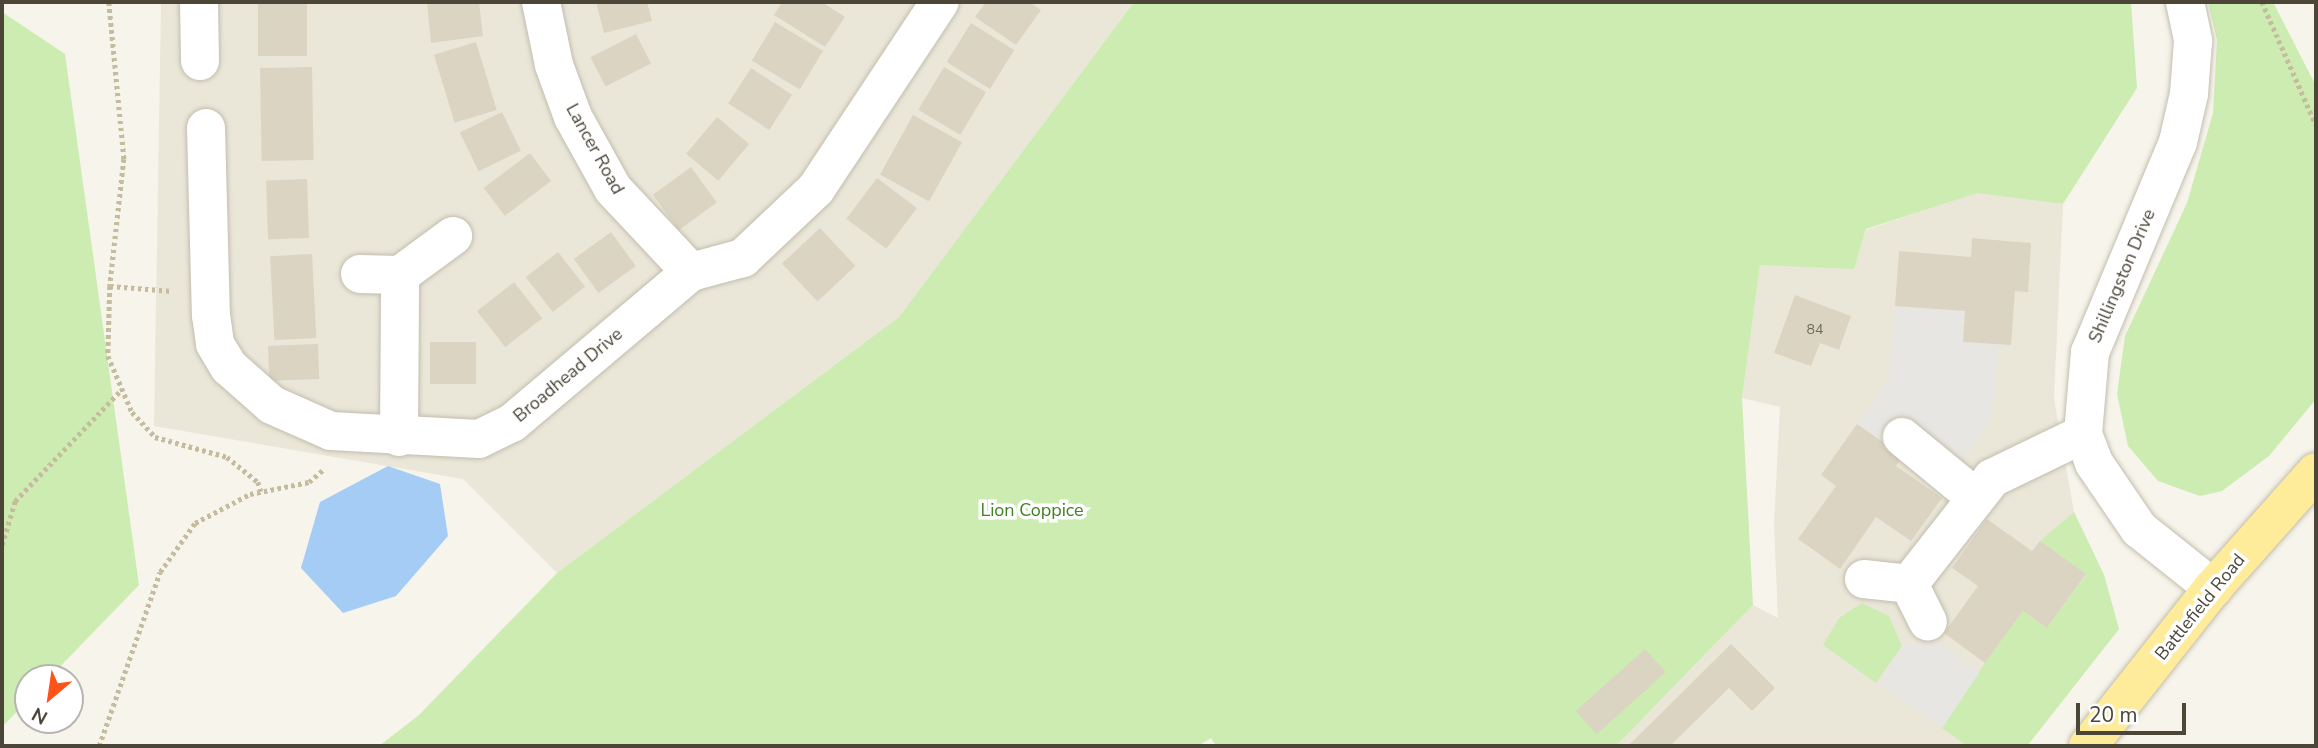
<!DOCTYPE html>
<style>
body{margin:0}
#map{position:relative;width:2318px;height:748px;overflow:hidden;background:#f6f4eb;font-family:"Nunito Sans",sans-serif}
div>[style]{position:absolute}
[style*='--x']{left:calc(var(--x)*1px);top:calc(var(--y)*1px);width:calc(var(--w)*1px);rotate:calc(var(--a)*1deg)}
.residential>*{inset:0;background:#eae7d9}
.green>*{inset:0;background:#ccecb2}
.parking>*{inset:0;background:#e8e6e2}
.water>*{inset:0;background:#a5ccf5}
.building>*{inset:0;background:#dcd4c2;transform-origin:0 0}
.path>*{height:4.5px;margin-top:-2.25px;transform-origin:0;background:repeating-linear-gradient(90deg,#c5bb9d 0 3.5px,transparent 0 7px)}
.roads{filter:drop-shadow(0 0 2px #c3bdad) drop-shadow(0 0 2px #c3bdad)}
.minor>*{height:38px;margin:-19px;padding:0 19px;transform-origin:19px;border-radius:19px;background:#fff}
.major>*{height:38px;margin:-19px;padding:0 19px;transform-origin:19px;border-radius:19px;background:#ffec9b}
span{translate:-50% -50%;white-space:nowrap;text-align:center;line-height:1.15;-webkit-text-stroke:7px #fff;paint-order:stroke}
.number-label{font-size:14px;color:#6f6a5a}
.number-label span{-webkit-text-stroke-width:0}
.street-label{font-size:18px;color:#4b4638}
.park-label{font-size:18px;color:#408226}
.frame{position:absolute;inset:0;border:4px solid #4b4638;pointer-events:none}
.north{position:absolute;left:14px;top:664px;width:70px;height:70px;box-sizing:border-box;background:#fff;border:2px solid #b7b5af;border-radius:50%;rotate:209deg;font-size:19px;font-weight:700;line-height:28px;text-align:center;color:#4b4638}
.north::after{content:'';display:block;margin:auto;width:24px;height:32px;background:#ff5219;clip-path:polygon(50% 0,100% 100%,50% 72%,0 100%)}
.scale{position:absolute;left:2076px;top:703px;width:110px;height:32px;box-sizing:border-box;border:4px solid #4b4638;border-top:0;padding-left:9px;font-size:21px;line-height:24px;white-space:nowrap;color:#4b4638;-webkit-text-stroke:5px #fff;paint-order:stroke}
</style>
<div id="map">
<div class="residential">
<i style="clip-path:polygon(161px 2px,1134px 2px,899px 317px,557px 573px,463px 479px,154px 426px)"></i>
<i style="clip-path:polygon(1977px 192px,2063px 204px,2054px 398px,2074px 512px,2104px 575px,2119px 629px,2027px 746px,1616px 746px,1753px 605px,1778px 618px,1774px 525px,1780px 407px,1742px 398px,1760px 264px,1854px 268px,1866px 230px)"></i>
</div>
<div class="green">
<i style="clip-path:polygon(1134px 2px,2131px 2px,2137px 88px,2063px 204px,1977px 193px,1866px 229px,1854px 269px,1760px 265px,1742px 398px,1753px 605px,1616px 746px,1216px 746px,1211px 738px,1198px 746px,379px 746px,419px 715px,557px 573px,899px 317px)"></i>
<i style="clip-path:polygon(2208px 2px,2273px 2px,2316px 86px,2316px 399px,2269px 456px,2222px 491px,2200px 496px,2158px 481px,2128px 446px,2117px 394px,2125px 336px,2187px 203px,2213px 113px,2217px 40px)"></i>
<i style="clip-path:polygon(2px 12px,65px 54px,139px 585px,49px 678px,28px 678px,28px 700px,2px 727px)"></i>
<i style="clip-path:polygon(2074px 512px,2104px 575px,2119px 629px,2027px 746px,1967px 746px,1942px 728px,1985px 663px,2023px 611px,2047px 628px,2086px 575px,2040px 541px)"></i>
<i style="clip-path:polygon(1862px 603px,1889px 616px,1902px 646px,1876px 683px,1823px 645px,1839px 618px)"></i>
</div>
<div class="parking">
<i style="clip-path:polygon(1895px 306px,1965px 311px,1963px 341px,1999px 344px,1992px 416px,1956px 470px,1903px 456px,1857px 424px,1888px 382px)"></i>
<i style="clip-path:polygon(1931px 637px,1979px 673px,1942px 728px,1877px 683px,1902px 646px)"></i>
</div>
<div class="water">
<i style="clip-path:polygon(388px 466px,440px 484px,448px 536px,396px 596px,343px 613px,301px 568px,320px 502px)"></i>
</div>
<div class="building">
<i style="left:258px;top:2px;width:49px;height:54px"></i>
<i style="clip-path:polygon(427px 2px,479px 2px,483px 36px,431px 43px)"></i>
<i style="clip-path:polygon(596px 2px,647px 2px,652px 21px,604px 33px)"></i>
<i style="clip-path:polygon(782px 2px,822px 2px,845px 17px,825px 47px,774px 15px)"></i>
<i style="clip-path:polygon(986px 2px,1029px 2px,1041px 10px,1016px 45px,975px 17px)"></i>
<i style="left:775px;top:22px;width:56px;height:45px;rotate:31deg"></i>
<i style="left:971px;top:23px;width:51px;height:46px;rotate:32deg"></i>
<i style="left:636px;top:34px;width:33px;height:51px;rotate:63deg"></i>
<i style="left:476px;top:42px;width:71px;height:44px;rotate:73deg"></i>
<i style="left:312px;top:67px;width:93px;height:52px;rotate:89deg"></i>
<i style="left:944px;top:67px;width:49px;height:50px;rotate:31deg"></i>
<i style="left:751px;top:68px;width:49px;height:42px;rotate:33deg"></i>
<i style="left:502px;top:112px;width:43px;height:47px;rotate:64deg"></i>
<i style="left:913px;top:115px;width:56px;height:68px;rotate:29deg"></i>
<i style="left:717px;top:117px;width:42px;height:48px;rotate:40deg"></i>
<i style="left:530px;top:153px;width:35px;height:58px;rotate:53deg"></i>
<i style="left:691px;top:167px;width:44px;height:47px;rotate:54deg"></i>
<i style="left:877px;top:178px;width:50px;height:51px;rotate:37deg"></i>
<i style="left:307px;top:179px;width:59px;height:41px;rotate:88deg"></i>
<i style="left:820px;top:228px;width:52px;height:52px;rotate:47deg"></i>
<i style="left:611px;top:232px;width:42px;height:46px;rotate:54deg"></i>
<i style="clip-path:polygon(1972px 238px,2031px 243px,2028px 292px,2015px 291px,2011px 345px,1963px 342px,1965px 311px,1895px 306px,1899px 251px,1971px 257px)"></i>
<i style="left:558px;top:252px;width:44px;height:41px;rotate:52deg"></i>
<i style="left:312px;top:254px;width:84px;height:42px;rotate:87deg"></i>
<i style="left:514px;top:282px;width:46px;height:47px;rotate:52deg"></i>
<i style="clip-path:polygon(1795px 295px,1851px 316px,1839px 350px,1820px 343px,1811px 366px,1774px 353px)"></i>
<i style="left:430px;top:342px;width:46px;height:42px"></i>
<i style="left:318px;top:344px;width:35px;height:50px;rotate:88deg"></i>
<i style="clip-path:polygon(1857px 424px,1903px 456px,1896px 466px,1942px 498px,1911px 541px,1876px 517px,1840px 569px,1798px 539px,1836px 486px,1821px 475px)"></i>
<i style="clip-path:polygon(1987px 519px,2032px 551px,2040px 541px,2086px 574px,2047px 628px,2023px 611px,1985px 663px,1944px 633px,1978px 586px,1952px 568px)"></i>
<i style="clip-path:polygon(1731px 644px,1775px 688px,1752px 711px,1729px 688px,1670px 746px,1628px 746px)"></i>
<i style="left:1645px;top:649px;width:31px;height:93px;rotate:48deg"></i>
</div>
<div class="path">
<i style="--x:109;--y:2;--w:158;--a:84.5"></i>
<i style="--x:124;--y:159;--w:128;--a:96.3"></i>
<i style="--x:110;--y:286;--w:70;--a:91.6"></i>
<i style="--x:108;--y:356;--w:61;--a:66.8"></i>
<i style="--x:132;--y:412;--w:34;--a:47"></i>
<i style="--x:155;--y:437;--w:75;--a:15.5"></i>
<i style="--x:227;--y:457;--w:40;--a:39"></i>
<i style="--x:258;--y:482;--w:10;--a:73"></i>
<i style="--x:2262;--y:2;--w:134;--a:66.3"></i>
<i style="--x:110;--y:286;--w:62;--a:4.6"></i>
<i style="--x:2;--y:545;--w:46;--a:-73.5"></i>
<i style="--x:15;--y:501;--w:155;--a:-46.3"></i>
<i style="--x:99;--y:746;--w:184;--a:-70.7"></i>
<i style="--x:160;--y:572;--w:60;--a:-54.5"></i>
<i style="--x:195;--y:523;--w:62;--a:-27.8"></i>
<i style="--x:250;--y:494;--w:60;--a:-11.5"></i>
<i style="--x:309;--y:482;--w:21;--a:-41"></i>
</div>
<div class="roads">
<div class="minor">
<i style="--x:199;--y:2;--w:59;--a:89"></i>
<i style="--x:541;--y:2;--w:64;--a:78.3"></i>
<i style="--x:554;--y:65;--w:55;--a:69.9"></i>
<i style="--x:573;--y:117;--w:82;--a:60.9"></i>
<i style="--x:613;--y:189;--w:114;--a:46.8"></i>
<i style="--x:2185;--y:2;--w:40;--a:78"></i>
<i style="--x:2193;--y:41;--w:53;--a:94.3"></i>
<i style="--x:2189;--y:94;--w:49;--a:102.9"></i>
<i style="--x:2178;--y:142;--w:228;--a:112.7"></i>
<i style="--x:2090;--y:352;--w:82;--a:94.9"></i>
<i style="--x:2083;--y:434;--w:31;--a:69"></i>
<i style="--x:2094;--y:463;--w:80;--a:55.7"></i>
<i style="--x:2139;--y:529;--w:95;--a:38.6"></i>
<i style="--x:206;--y:128;--w:187;--a:88.5"></i>
<i style="--x:211;--y:315;--w:29;--a:82"></i>
<i style="--x:215;--y:344;--w:27;--a:59"></i>
<i style="--x:229;--y:367;--w:57;--a:41.5"></i>
<i style="--x:272;--y:405;--w:64;--a:23.8"></i>
<i style="--x:331;--y:431;--w:148;--a:3.1"></i>
<i style="--x:479;--y:439;--w:37;--a:-26"></i>
<i style="--x:512;--y:423;--w:234;--a:-40.2"></i>
<i style="--x:691;--y:272;--w:54;--a:-15.1"></i>
<i style="--x:743;--y:258;--w:100;--a:-43.4"></i>
<i style="--x:816;--y:189;--w:224;--a:-56.5"></i>
<i style="--x:360;--y:274;--w:40;--a:1.4"></i>
<i style="--x:400;--y:275;--w:66;--a:-36.3"></i>
<i style="--x:399;--y:437;--w:162;--a:-89.6"></i>
<i style="--x:1902;--y:437;--w:94;--a:39.4"></i>
<i style="--x:1864;--y:579;--w:45;--a:6.3"></i>
<i style="--x:1909;--y:584;--w:135;--a:-51.9"></i>
<i style="--x:1992;--y:478;--w:101;--a:-25.8"></i>
<i style="--x:1909;--y:584;--w:42;--a:63.4"></i>
</div>
<div class="major">
<i style="--x:2088;--y:746;--w:201;--a:-51.7"></i>
<i style="--x:2213;--y:588;--w:155;--a:-48.4"></i>
</div>
</div>
<div class="number-label">
<span style="left:1815px;top:330px">84</span>
</div>
<div class="street-label">
<span style="left:595px;top:149px;rotate:61deg">Lancer Road</span>
<span style="left:2122px;top:276px;rotate:-67deg">Shillingston Drive</span>
<span style="left:568px;top:375px;rotate:-40deg">Broadhead Drive</span>
<span style="left:2200px;top:607px;rotate:-51deg">Battlefield Road</span>
</div>
<div class="park-label">
<span style="left:1032px;top:510px">Lion Coppice</span>
</div>
<div class="frame"></div>
<div class="north">N</div>
<div class="scale">20 m</div>
</div>
